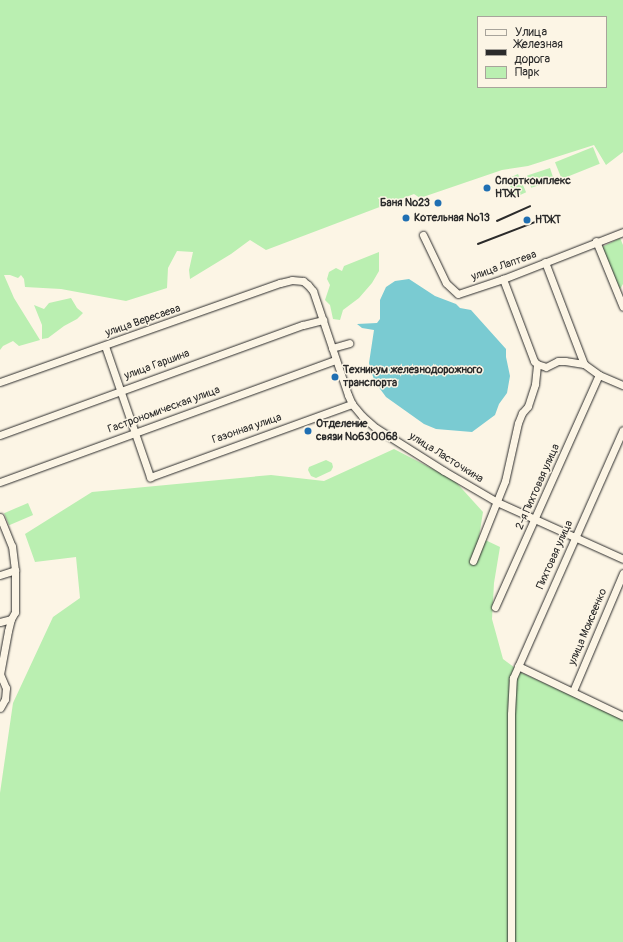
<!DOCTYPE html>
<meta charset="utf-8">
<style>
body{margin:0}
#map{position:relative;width:623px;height:942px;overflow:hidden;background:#fcf5e5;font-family:Pangolin,sans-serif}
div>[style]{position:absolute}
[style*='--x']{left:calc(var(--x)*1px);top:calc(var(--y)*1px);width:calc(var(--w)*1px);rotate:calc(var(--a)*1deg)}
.green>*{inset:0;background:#baefb1;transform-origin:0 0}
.water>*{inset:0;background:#7acbd2}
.roads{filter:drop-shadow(0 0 1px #2b2b2b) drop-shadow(0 0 1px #2b2b2b)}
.minor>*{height:7px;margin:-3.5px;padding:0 3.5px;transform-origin:3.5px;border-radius:3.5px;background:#fcf5e5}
.rail>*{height:1.5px;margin:-0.75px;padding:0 0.75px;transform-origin:0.75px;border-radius:0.75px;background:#2b2b2b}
.dots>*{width:11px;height:11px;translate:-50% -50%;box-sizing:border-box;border:2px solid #fcf5e5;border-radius:50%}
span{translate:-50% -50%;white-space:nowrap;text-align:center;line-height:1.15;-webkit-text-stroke:3px #fcf5e5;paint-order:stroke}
.poi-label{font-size:11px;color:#2b2b2b;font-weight:700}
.left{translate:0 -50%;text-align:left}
.right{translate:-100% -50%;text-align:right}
.street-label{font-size:11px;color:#2b2b2b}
.legend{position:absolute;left:477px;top:16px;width:130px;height:72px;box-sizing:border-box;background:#fcf5e5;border:1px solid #a8a49b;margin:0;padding:5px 7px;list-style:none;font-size:12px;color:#2b2b2b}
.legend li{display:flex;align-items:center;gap:8px;height:20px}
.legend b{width:20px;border:1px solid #a8a49b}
</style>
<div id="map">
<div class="green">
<i style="clip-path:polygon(evenodd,0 0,623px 0,623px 152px,606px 165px,594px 145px,528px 166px,502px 170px,420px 198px,414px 194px,266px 250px,250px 240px,231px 254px,190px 279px,189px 270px,193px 252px,177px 251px,168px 268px,167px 288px,126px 301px,61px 289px,25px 287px,24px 279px,21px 275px,18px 278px,10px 275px,4px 275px,14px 298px,40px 340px,19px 346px,13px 341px,3px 346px,0 350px,0 0,478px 17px,606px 17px,606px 87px,478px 87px,478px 17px)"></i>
<i style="left:593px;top:147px;width:18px;height:41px;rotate:68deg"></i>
<i style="left:550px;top:168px;width:13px;height:24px;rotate:72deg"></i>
<i style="left:518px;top:174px;width:20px;height:12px;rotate:66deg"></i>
<i style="clip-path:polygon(620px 238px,623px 245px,623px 284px,620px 289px,602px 247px)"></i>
<i style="clip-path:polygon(379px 252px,379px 271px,372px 283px,359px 298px,343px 310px,340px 320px,333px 319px,330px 305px,325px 300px,330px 285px,327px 279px,329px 272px,336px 268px,342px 271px,344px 266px)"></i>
<i style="clip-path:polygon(71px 298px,77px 308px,83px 313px,77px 319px,64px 326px,48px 338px,42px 339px,42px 325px,34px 305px,44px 309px,49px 303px)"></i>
<i style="clip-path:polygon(394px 449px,454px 480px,483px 512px,479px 537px,500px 547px,494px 583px,492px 619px,503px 659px,522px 673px,623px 719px,623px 942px,0 942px,0 793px,13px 703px,53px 617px,80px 598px,76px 557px,35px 562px,25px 534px,92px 492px,271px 475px,324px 481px)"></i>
<i style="clip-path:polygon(326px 460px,332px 463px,333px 467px,331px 471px,316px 478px,311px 476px,308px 470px,309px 467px)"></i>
<i style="left:28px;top:503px;width:13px;height:26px;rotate:67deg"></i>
</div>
<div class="water">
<i style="clip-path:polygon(409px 279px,435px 296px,456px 304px,460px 308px,471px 310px,506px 349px,506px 357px,510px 376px,507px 393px,499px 404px,495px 415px,472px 432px,436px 429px,424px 424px,386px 397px,375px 382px,371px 371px,369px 363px,374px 330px,362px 328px,357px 324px,377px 323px,380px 319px,380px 300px,386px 287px,395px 281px)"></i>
</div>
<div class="roads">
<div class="minor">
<i style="--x:423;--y:235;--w:53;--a:64.4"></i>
<i style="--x:446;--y:283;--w:16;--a:43"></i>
<i style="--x:458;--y:294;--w:47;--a:-18.4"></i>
<i style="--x:503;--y:279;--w:129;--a:-21.4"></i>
<i style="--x:596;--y:241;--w:71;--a:67.8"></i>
<i style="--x:545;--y:262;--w:109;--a:69.1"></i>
<i style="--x:584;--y:364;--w:19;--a:36"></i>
<i style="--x:599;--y:375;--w:26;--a:23"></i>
<i style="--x:105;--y:346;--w:139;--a:71"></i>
<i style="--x:150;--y:477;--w:215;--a:-19.9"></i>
<i style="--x:332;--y:348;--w:18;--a:-16"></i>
<i style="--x:537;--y:364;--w:9;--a:18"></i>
<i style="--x:546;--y:367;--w:13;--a:-27"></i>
<i style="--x:558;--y:361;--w:7;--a:0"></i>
<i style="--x:565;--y:361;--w:19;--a:9"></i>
<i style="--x:0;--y:382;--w:297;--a:-19.5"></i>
<i style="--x:280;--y:283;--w:12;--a:-14"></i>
<i style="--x:292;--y:280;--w:11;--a:5"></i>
<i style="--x:303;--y:281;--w:6;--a:39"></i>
<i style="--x:308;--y:285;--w:8;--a:50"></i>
<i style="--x:313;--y:291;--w:110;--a:71.4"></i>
<i style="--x:348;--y:395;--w:10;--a:66"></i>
<i style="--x:352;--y:404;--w:16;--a:50"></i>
<i style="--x:362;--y:416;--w:18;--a:41"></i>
<i style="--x:376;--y:428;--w:80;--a:32.3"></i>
<i style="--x:444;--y:471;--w:61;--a:30.3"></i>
<i style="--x:497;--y:502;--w:138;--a:24.3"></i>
<i style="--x:0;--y:435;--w:322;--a:-20"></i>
<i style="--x:303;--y:325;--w:21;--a:-14"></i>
<i style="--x:0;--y:482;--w:357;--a:-20"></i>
<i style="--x:0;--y:517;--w:31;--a:68"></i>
<i style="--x:12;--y:546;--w:24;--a:83"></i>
<i style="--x:15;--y:570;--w:42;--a:90"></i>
<i style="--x:15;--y:612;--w:8;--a:120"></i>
<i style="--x:11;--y:619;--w:12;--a:104"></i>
<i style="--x:8;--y:631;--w:44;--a:100.5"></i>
<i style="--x:0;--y:674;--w:15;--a:67"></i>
<i style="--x:6;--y:688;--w:11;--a:95"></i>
<i style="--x:5;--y:699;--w:10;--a:119"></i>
<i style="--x:473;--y:561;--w:86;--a:-68.2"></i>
<i style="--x:505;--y:481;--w:59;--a:-77.4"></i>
<i style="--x:518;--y:423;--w:11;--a:-68"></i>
<i style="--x:522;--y:413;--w:9;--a:-49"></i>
<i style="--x:528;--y:406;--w:23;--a:-72"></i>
<i style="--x:535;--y:384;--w:20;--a:-84"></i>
<i style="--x:537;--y:364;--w:4;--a:-135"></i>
<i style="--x:534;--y:361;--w:88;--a:-110.7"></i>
<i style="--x:0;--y:575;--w:16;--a:-18"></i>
<i style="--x:495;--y:607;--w:254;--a:-65.9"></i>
<i style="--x:0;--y:622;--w:11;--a:-15"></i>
<i style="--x:518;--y:666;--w:116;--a:25.5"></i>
<i style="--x:573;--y:691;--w:128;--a:-67"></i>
<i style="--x:511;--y:942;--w:228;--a:-90"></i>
<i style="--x:511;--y:714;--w:36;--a:-87"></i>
<i style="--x:513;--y:678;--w:271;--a:-66.1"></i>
</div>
</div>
<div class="rail">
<i style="--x:497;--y:221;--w:36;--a:-24"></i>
<i style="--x:478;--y:244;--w:64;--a:-21"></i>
</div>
<div class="dots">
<i style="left:487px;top:188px;background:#1f6fb2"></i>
<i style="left:438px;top:203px;background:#1f6fb2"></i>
<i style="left:406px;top:218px;background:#1f6fb2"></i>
<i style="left:527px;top:220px;background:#1f6fb2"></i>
<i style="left:335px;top:377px;background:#1f6fb2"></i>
<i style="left:308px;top:431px;background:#1f6fb2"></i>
</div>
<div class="poi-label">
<span class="left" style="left:495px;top:188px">Спорткомплекс<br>НТЖТ</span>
<span class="right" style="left:430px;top:203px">Баня №23</span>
<span class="left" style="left:414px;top:218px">Котельная №13</span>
<span class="left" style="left:535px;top:220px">НТЖТ</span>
<span class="left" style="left:343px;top:377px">Техникум железнодорожного<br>транспорта</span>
<span class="left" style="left:316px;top:431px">Отделение<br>связи №630068</span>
</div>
<div class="street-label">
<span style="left:504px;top:266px;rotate:-20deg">улица Лаптева</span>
<span style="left:143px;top:321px;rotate:-19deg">улица Вересаева</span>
<span style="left:157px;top:365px;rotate:-20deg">улица Гаршина</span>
<span style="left:164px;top:410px;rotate:-20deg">Гастрономическая улица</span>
<span style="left:247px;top:429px;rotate:-19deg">Газонная улица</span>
<span style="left:446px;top:458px;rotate:32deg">улица Ласточкина</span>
<span style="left:538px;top:487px;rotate:-66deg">2-я Пихтовая улица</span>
<span style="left:555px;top:555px;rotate:-66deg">Пихтовая улица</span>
<span style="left:588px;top:627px;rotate:-67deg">улица Моисеенко</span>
</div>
<ul class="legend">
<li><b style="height:5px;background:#fcf5e5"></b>Улица</li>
<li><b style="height:5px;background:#2b2b2b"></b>Железная дорога</li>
<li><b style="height:11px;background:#baefb1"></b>Парк</li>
</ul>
</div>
